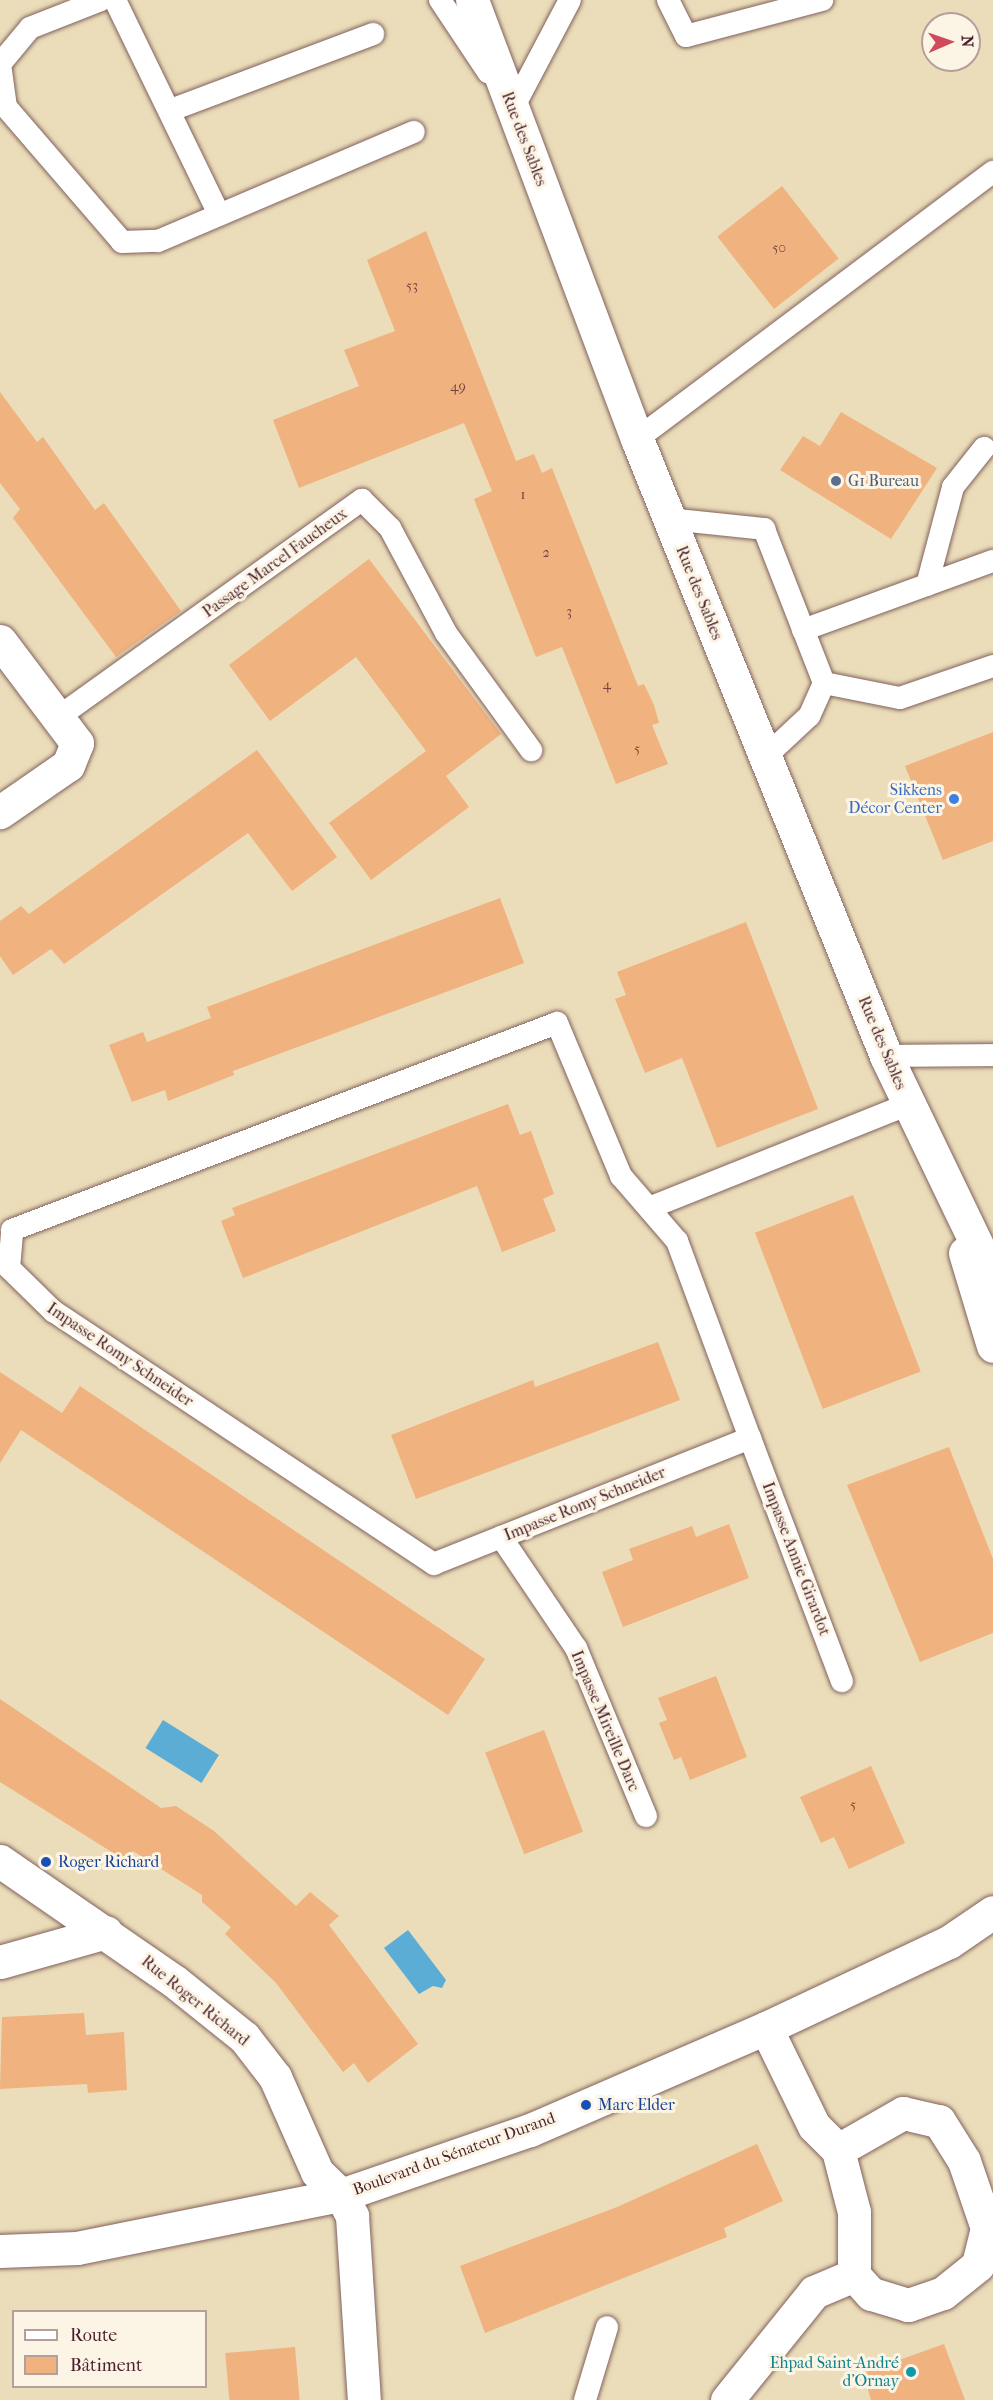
<!DOCTYPE html>
<meta charset="utf-8">
<style>
body{margin:0}
#map{position:relative;width:993px;height:2400px;overflow:hidden;background:#ebddba;font-family:"IM FELL French Canon",serif}
div>[style]{position:absolute}
[style*='--x']{left:calc(var(--x)*1px);top:calc(var(--y)*1px);width:calc(var(--w)*1px);rotate:calc(var(--a)*1deg)}
.water>*{inset:0;background:#5badd6;transform-origin:0 0}
.building>*{inset:0;background:#f0b27f;transform-origin:0 0}
.roads{filter:drop-shadow(0 0 2px #82625d) drop-shadow(0 0 2px #82625d)}
.service>*{height:22px;margin:-11px;padding:0 11px;transform-origin:11px;border-radius:11px;background:#fff}
.minor>*{height:33px;margin:-16.5px;padding:0 16.5px;transform-origin:16.5px;border-radius:16.5px;background:#fff}
.secondary>*{height:33px;margin:-16.5px;padding:0 16.5px;transform-origin:16.5px;border-radius:16.5px;background:#fff}
.dots>*{width:16px;height:16px;translate:-50% -50%;box-sizing:border-box;border:3px solid #fcf5e5;border-radius:50%}
span{translate:-50% -50%;white-space:nowrap;text-align:center;line-height:1.15;-webkit-text-stroke:6px #fcf5e5;paint-order:stroke}
.number-label{font-size:14px;color:#744440}
.number-label span{-webkit-text-stroke-width:0}
.street-label{font-size:16px;color:#4a1f2b}
.service-label{font-size:16px;color:#4e5e75}
.left{translate:0 -50%;text-align:left}
.shop-label{font-size:16px;color:#366cbe}
.right{translate:-100% -50%;text-align:right}
.transit-label{font-size:16px;color:#164399}
.culture-label{font-size:16px;color:#0d838f}
.legend{position:absolute;left:12px;top:2310px;width:195px;height:78px;box-sizing:border-box;background:#fcf5e5;border:2px solid #b59f9b;margin:0;padding:8px 10px;list-style:none;font-size:18px;color:#4a1f2b}
.legend li{display:flex;align-items:center;gap:12px;height:30px}
.legend b{width:30px;border:2px solid #b59f9b}
.north{position:absolute;left:921px;top:12px;width:60px;height:60px;box-sizing:border-box;background:#fcf5e5;border:2px solid #b59f9b;border-radius:50%;rotate:88deg;font-size:16px;font-weight:700;line-height:24px;text-align:center;color:#4a1f2b}
.north::after{content:'';display:block;margin:auto;width:21px;height:27px;background:#d1495b;clip-path:polygon(50% 0,100% 100%,50% 72%,0 100%)}
</style>
<div id="map">
<div class="water">
<i style="left:163px;top:1720px;width:66px;height:33px;rotate:32deg"></i>
<i style="clip-path:polygon(408px 1930px,446px 1980px,442px 1988px,433px 1986px,419px 1994px,384px 1948px)"></i>
</div>
<div class="building">
<i style="left:782px;top:186px;width:92px;height:82px;rotate:52deg"></i>
<i style="clip-path:polygon(426px 231px,516px 461px,534px 454px,542px 473px,552px 468px,638px 686px,644px 684px,654px 705px,659px 723px,652px 725px,668px 764px,616px 784px,562px 647px,536px 657px,474px 499px,492px 491px,464px 423px,299px 488px,273px 420px,359px 386px,344px 350px,395px 331px,367px 260px)"></i>
<i style="clip-path:polygon(0 392px,37px 442px,43px 437px,95px 510px,104px 503px,181px 611px,116px 657px,13px 518px,20px 509px,0 483px)"></i>
<i style="clip-path:polygon(841px 412px,937px 468px,891px 539px,780px 470px,803px 436px,820px 446px)"></i>
<i style="clip-path:polygon(369px 559px,501px 734px,446px 776px,469px 807px,371px 880px,329px 823px,426px 751px,356px 657px,270px 721px,229px 665px)"></i>
<i style="clip-path:polygon(993px 732px,993px 841px,943px 860px,905px 766px)"></i>
<i style="clip-path:polygon(257px 750px,337px 857px,292px 891px,248px 833px,64px 964px,51px 949px,13px 975px,0 956px,0 921px,21px 906px,29px 914px)"></i>
<i style="clip-path:polygon(500px 898px,524px 963px,233px 1071px,234px 1075px,168px 1101px,165px 1090px,132px 1102px,109px 1045px,143px 1032px,147px 1042px,211px 1018px,207px 1007px)"></i>
<i style="clip-path:polygon(746px 922px,818px 1109px,717px 1148px,682px 1058px,645px 1073px,615px 999px,626px 995px,617px 972px)"></i>
<i style="clip-path:polygon(508px 1104px,520px 1135px,531px 1131px,554px 1194px,543px 1199px,556px 1231px,502px 1252px,477px 1186px,243px 1278px,221px 1221px,235px 1215px,232px 1208px)"></i>
<i style="left:853px;top:1195px;width:189px;height:105px;rotate:69deg"></i>
<i style="clip-path:polygon(658px 1342px,680px 1400px,416px 1499px,391px 1435px,533px 1380px,535px 1387px)"></i>
<i style="clip-path:polygon(0 1372px,62px 1413px,80px 1386px,485px 1659px,448px 1715px,21px 1430px,0 1463px)"></i>
<i style="clip-path:polygon(949px 1447px,993px 1559px,993px 1633px,920px 1662px,847px 1485px)"></i>
<i style="clip-path:polygon(729px 1524px,749px 1578px,623px 1627px,602px 1572px,633px 1560px,629px 1549px,692px 1526px,696px 1537px)"></i>
<i style="clip-path:polygon(716px 1676px,747px 1757px,690px 1780px,681px 1757px,674px 1760px,659px 1723px,667px 1720px,658px 1698px)"></i>
<i style="clip-path:polygon(0 1699px,161px 1808px,176px 1806px,214px 1831px,296px 1906px,310px 1892px,339px 1916px,329px 1925px,418px 2044px,368px 2083px,354px 2063px,343px 2072px,276px 1983px,225px 1934px,231px 1927px,202px 1902px,202px 1895px,133px 1851px,126px 1861px,0 1782px)"></i>
<i style="left:544px;top:1730px;width:109px;height:63px;rotate:69deg"></i>
<i style="clip-path:polygon(871px 1766px,905px 1843px,849px 1869px,834px 1837px,821px 1843px,800px 1797px)"></i>
<i style="clip-path:polygon(84px 2013px,86px 2035px,124px 2032px,127px 2090px,88px 2093px,87px 2084px,0 2089px,2px 2017px)"></i>
<i style="clip-path:polygon(757px 2144px,783px 2201px,724px 2228px,727px 2237px,485px 2333px,460px 2266px,617px 2207px)"></i>
<i style="clip-path:polygon(944px 2344px,965px 2400px,871px 2400px,863px 2373px)"></i>
<i style="left:295px;top:2347px;width:53px;height:70px;rotate:85deg"></i>
</div>
<div class="roads">
<div class="service">
<i style="--x:101;--y:0;--w:76;--a:158.5"></i>
<i style="--x:30;--y:28;--w:47;--a:129.8"></i>
<i style="--x:0;--y:64;--w:43;--a:82.1"></i>
<i style="--x:6;--y:107;--w:178;--a:49.3"></i>
<i style="--x:122;--y:242;--w:36;--a:-2"></i>
<i style="--x:158;--y:241;--w:278;--a:-23.1"></i>
<i style="--x:115;--y:0;--w:236;--a:64.1"></i>
<i style="--x:440;--y:0;--w:87;--a:56.3"></i>
<i style="--x:668;--y:0;--w:40;--a:63.4"></i>
<i style="--x:686;--y:36;--w:141;--a:-14.8"></i>
<i style="--x:508;--y:102;--w:8;--a:50"></i>
<i style="--x:513;--y:108;--w:122;--a:-62.2"></i>
<i style="--x:171;--y:110;--w:216;--a:-20.6"></i>
<i style="--x:637;--y:439;--w:445;--a:-36.9"></i>
<i style="--x:669;--y:519;--w:96;--a:6"></i>
<i style="--x:764;--y:529;--w:165;--a:68.7"></i>
<i style="--x:824;--y:683;--w:36;--a:114"></i>
<i style="--x:809;--y:716;--w:60;--a:137"></i>
<i style="--x:927;--y:585;--w:101;--a:-75.1"></i>
<i style="--x:953;--y:487;--w:50;--a:-51.5"></i>
<i style="--x:803;--y:630;--w:202;--a:-20"></i>
<i style="--x:824;--y:683;--w:77;--a:11.2"></i>
<i style="--x:900;--y:698;--w:98;--a:-19"></i>
<i style="--x:57;--y:718;--w:375;--a:-35.6"></i>
<i style="--x:362;--y:500;--w:40;--a:45"></i>
<i style="--x:390;--y:528;--w:119;--a:61.9"></i>
<i style="--x:446;--y:633;--w:145;--a:54"></i>
<i style="--x:557;--y:1023;--w:166;--a:67.3"></i>
<i style="--x:621;--y:1176;--w:86;--a:49.3"></i>
<i style="--x:677;--y:1241;--w:210;--a:69.7"></i>
<i style="--x:750;--y:1438;--w:340;--a:158.3"></i>
<i style="--x:434;--y:1564;--w:456;--a:-146.4"></i>
<i style="--x:54;--y:1312;--w:63;--a:-135.6"></i>
<i style="--x:9;--y:1268;--w:38;--a:-85"></i>
<i style="--x:12;--y:1230;--w:583;--a:-20.8"></i>
<i style="--x:886;--y:1056;--w:107;--a:-0.5"></i>
<i style="--x:649;--y:1208;--w:280;--a:-21.8"></i>
<i style="--x:750;--y:1438;--w:260;--a:69.3"></i>
<i style="--x:501;--y:1537;--w:134;--a:56"></i>
<i style="--x:576;--y:1648;--w:182;--a:67.4"></i>
<i style="--x:585;--y:2400;--w:76;--a:-73.2"></i>
</div>
<div class="minor">
<i style="--x:0;--y:641;--w:128;--a:53"></i>
<i style="--x:77;--y:743;--w:24;--a:112"></i>
<i style="--x:68;--y:765;--w:83;--a:145.3"></i>
<i style="--x:0;--y:1861;--w:211;--a:34.6"></i>
<i style="--x:174;--y:1981;--w:90;--a:38.7"></i>
<i style="--x:244;--y:2037;--w:51;--a:52.2"></i>
<i style="--x:275;--y:2077;--w:104;--a:66.1"></i>
<i style="--x:317;--y:2172;--w:33;--a:44"></i>
<i style="--x:341;--y:2195;--w:24;--a:62"></i>
<i style="--x:352;--y:2216;--w:184;--a:86.3"></i>
<i style="--x:0;--y:1962;--w:110;--a:-15.8"></i>
<i style="--x:766;--y:2028;--w:109;--a:63.9"></i>
<i style="--x:814;--y:2126;--w:34;--a:45"></i>
<i style="--x:903;--y:2113;--w:37;--a:13"></i>
<i style="--x:939;--y:2121;--w:47;--a:58"></i>
<i style="--x:964;--y:2161;--w:71;--a:71.1"></i>
<i style="--x:987;--y:2228;--w:38;--a:104"></i>
<i style="--x:978;--y:2265;--w:45;--a:141.3"></i>
<i style="--x:943;--y:2293;--w:37;--a:161"></i>
<i style="--x:908;--y:2305;--w:39;--a:-163"></i>
<i style="--x:871;--y:2294;--w:25;--a:-132"></i>
<i style="--x:854;--y:2275;--w:63;--a:-90"></i>
<i style="--x:854;--y:2212;--w:64;--a:-104.5"></i>
<i style="--x:838;--y:2150;--w:75;--a:-29.6"></i>
<i style="--x:0;--y:2251;--w:77;--a:-2.2"></i>
<i style="--x:77;--y:2248;--w:269;--a:-11.4"></i>
<i style="--x:341;--y:2195;--w:200;--a:-19"></i>
<i style="--x:530;--y:2130;--w:257;--a:-23.4"></i>
<i style="--x:766;--y:2028;--w:202;--a:-25.2"></i>
<i style="--x:949;--y:1942;--w:53;--a:-34.3"></i>
<i style="--x:727;--y:2400;--w:139;--a:-51.1"></i>
<i style="--x:814;--y:2292;--w:43;--a:-23"></i>
</div>
<div class="secondary">
<i style="--x:472;--y:0;--w:469;--a:69.4"></i>
<i style="--x:637;--y:439;--w:665;--a:68.02"></i>
<i style="--x:886;--y:1056;--w:246;--a:64.3"></i>
<i style="--x:965;--y:1253;--w:97;--a:73.2"></i>
</div>
</div>
<div class="dots">
<i style="left:836px;top:481px;background:#5c6f8a"></i>
<i style="left:954px;top:799px;background:#3f7fe0"></i>
<i style="left:46px;top:1862px;background:#1a4fb4"></i>
<i style="left:586px;top:2105px;background:#1a4fb4"></i>
<i style="left:911px;top:2372px;background:#0f9aa8"></i>
</div>
<div class="number-label">
<span style="left:779px;top:248px">50</span>
<span style="left:412px;top:286px">53</span>
<span style="left:458px;top:387px">49</span>
<span style="left:523px;top:495px">1</span>
<span style="left:546px;top:553px">2</span>
<span style="left:569px;top:612px">3</span>
<span style="left:607px;top:685px">4</span>
<span style="left:637px;top:749px">5</span>
<span style="left:853px;top:1805px">5</span>
</div>
<div class="street-label">
<span style="left:524px;top:139px;rotate:69deg">Rue des Sables</span>
<span style="left:275px;top:563px;rotate:-36deg">Passage Marcel Faucheux</span>
<span style="left:699px;top:593px;rotate:68deg">Rue des Sables</span>
<span style="left:882px;top:1043px;rotate:67deg">Rue des Sables</span>
<span style="left:120px;top:1355px;rotate:34deg">Impasse Romy Schneider</span>
<span style="left:585px;top:1504px;rotate:-22deg">Impasse Romy Schneider</span>
<span style="left:796px;top:1559px;rotate:69deg">Impasse Annie Girardot</span>
<span style="left:605px;top:1721px;rotate:67deg">Impasse Mireille Darc</span>
<span style="left:195px;top:2001px;rotate:39deg">Rue Roger Richard</span>
<span style="left:454px;top:2154px;rotate:-20deg">Boulevard du Sénateur Durand</span>
</div>
<div class="service-label">
<span class="left" style="left:848px;top:481px">G1 Bureau</span>
</div>
<div class="shop-label">
<span class="right" style="left:942px;top:799px">Sikkens<br>Décor Center</span>
</div>
<div class="transit-label">
<span class="left" style="left:58px;top:1862px">Roger Richard</span>
<span class="left" style="left:598px;top:2105px">Marc Elder</span>
</div>
<div class="culture-label">
<span class="right" style="left:899px;top:2372px">Ehpad Saint-André<br>d'Ornay</span>
</div>
<ul class="legend">
<li><b style="height:8px;background:#fff"></b>Route</li>
<li><b style="height:16px;background:#f0b27f"></b>Bâtiment</li>
</ul>
<div class="north">N</div>
</div>
